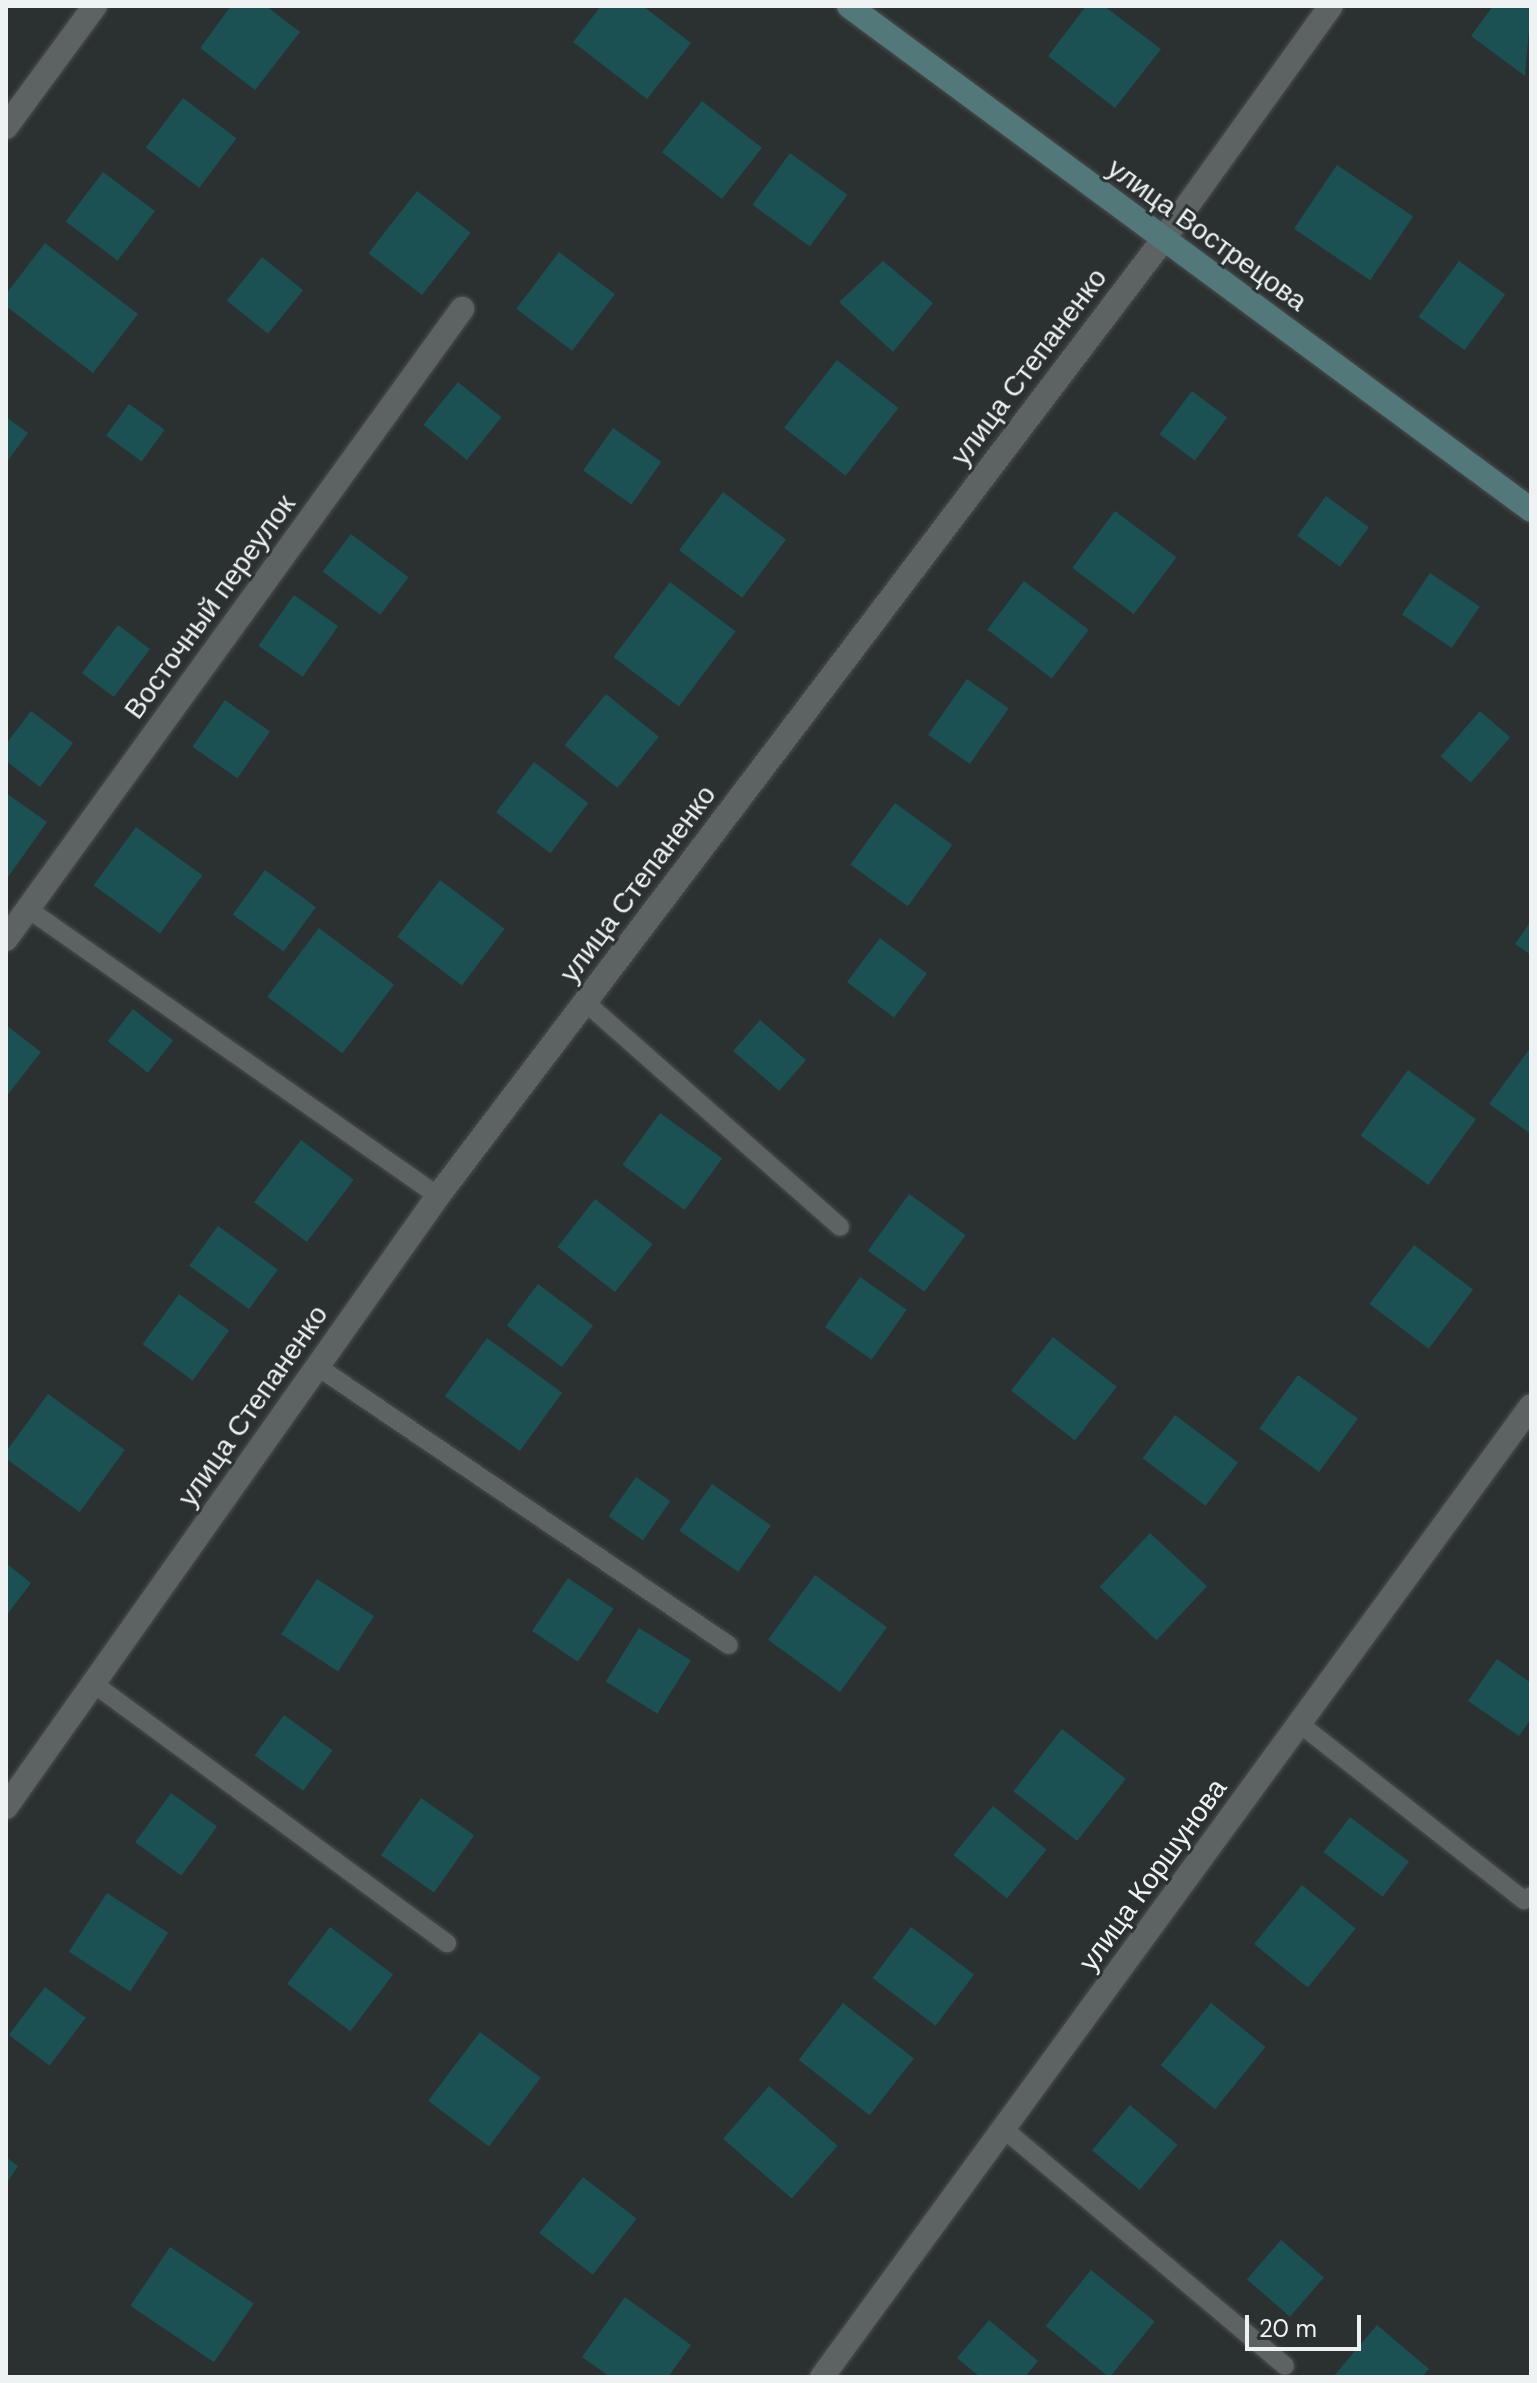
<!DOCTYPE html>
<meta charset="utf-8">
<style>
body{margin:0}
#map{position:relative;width:1537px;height:2383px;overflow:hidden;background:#2b3030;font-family:"DM Sans",sans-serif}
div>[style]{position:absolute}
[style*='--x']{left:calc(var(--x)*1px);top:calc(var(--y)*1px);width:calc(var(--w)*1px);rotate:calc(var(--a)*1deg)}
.building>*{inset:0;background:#1b5153;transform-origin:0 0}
.roads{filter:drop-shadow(0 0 2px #494c4c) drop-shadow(0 0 2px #494c4c)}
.lane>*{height:18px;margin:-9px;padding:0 9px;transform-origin:9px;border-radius:9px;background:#5d6262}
.street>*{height:24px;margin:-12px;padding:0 12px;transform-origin:12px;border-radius:12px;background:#5d6262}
.secondary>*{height:24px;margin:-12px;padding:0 12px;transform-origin:12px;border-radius:12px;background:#527879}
span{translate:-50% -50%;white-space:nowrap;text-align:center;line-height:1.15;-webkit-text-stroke:6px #2b3030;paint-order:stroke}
.street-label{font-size:28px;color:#eff2f2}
.frame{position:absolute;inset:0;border:8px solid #eff2f2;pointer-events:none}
.scale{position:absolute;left:1245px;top:2315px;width:116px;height:36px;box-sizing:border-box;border:4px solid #eff2f2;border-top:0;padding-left:10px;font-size:24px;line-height:28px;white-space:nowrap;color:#eff2f2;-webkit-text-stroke:6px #2b3030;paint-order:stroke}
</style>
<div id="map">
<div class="building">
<i style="clip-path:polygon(231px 6px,266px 6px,300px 32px,255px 90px,200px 48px)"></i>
<i style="clip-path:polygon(601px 6px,643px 6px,691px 43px,647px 99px,573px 42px)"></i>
<i style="clip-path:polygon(1086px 6px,1104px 6px,1161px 49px,1115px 108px,1048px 56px)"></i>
<i style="clip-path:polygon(1493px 6px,1531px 6px,1525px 76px,1471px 36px)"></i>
<i style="left:183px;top:98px;width:67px;height:62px;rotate:37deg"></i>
<i style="left:702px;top:101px;width:76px;height:65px;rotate:38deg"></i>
<i style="left:790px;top:153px;width:71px;height:64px;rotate:36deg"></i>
<i style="left:1337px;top:165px;width:92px;height:77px;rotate:34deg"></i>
<i style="left:103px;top:172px;width:65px;height:62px;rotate:37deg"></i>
<i style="left:417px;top:191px;width:68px;height:79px;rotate:38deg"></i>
<i style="clip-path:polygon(45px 243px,138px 314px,93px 373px,6px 306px,6px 294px)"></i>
<i style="left:559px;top:252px;width:70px;height:71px;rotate:37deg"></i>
<i style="left:262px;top:257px;width:53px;height:56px;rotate:39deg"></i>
<i style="clip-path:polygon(883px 261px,933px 303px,893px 352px,839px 302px)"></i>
<i style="left:1459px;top:261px;width:57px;height:69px;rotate:36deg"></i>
<i style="left:837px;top:360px;width:78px;height:86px;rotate:38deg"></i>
<i style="left:458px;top:382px;width:56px;height:55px;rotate:39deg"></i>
<i style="left:1192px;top:391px;width:44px;height:54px;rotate:37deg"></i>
<i style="left:129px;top:404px;width:44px;height:39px;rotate:36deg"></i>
<i style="clip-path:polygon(6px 417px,28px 433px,6px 463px)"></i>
<i style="left:613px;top:428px;width:59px;height:52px;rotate:35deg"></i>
<i style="left:723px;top:492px;width:79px;height:73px;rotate:37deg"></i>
<i style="left:1326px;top:496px;width:53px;height:49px;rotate:36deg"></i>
<i style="left:1115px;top:511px;width:77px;height:71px;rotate:37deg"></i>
<i style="left:351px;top:534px;width:72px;height:47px;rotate:37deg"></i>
<i style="left:1430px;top:573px;width:60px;height:50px;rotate:34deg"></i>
<i style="left:1024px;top:581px;width:81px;height:61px;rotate:37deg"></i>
<i style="left:670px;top:582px;width:82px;height:94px;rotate:37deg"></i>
<i style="left:294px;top:595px;width:54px;height:62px;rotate:35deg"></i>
<i style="left:118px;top:625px;width:40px;height:60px;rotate:37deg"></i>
<i style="left:967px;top:679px;width:51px;height:68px;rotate:35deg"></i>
<i style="left:606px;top:694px;width:68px;height:66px;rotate:39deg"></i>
<i style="left:225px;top:700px;width:55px;height:57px;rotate:35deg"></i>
<i style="clip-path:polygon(31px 711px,73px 743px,40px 787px,6px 761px,6px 744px)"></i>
<i style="left:1480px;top:711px;width:40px;height:60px;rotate:41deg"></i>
<i style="left:534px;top:762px;width:68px;height:63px;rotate:37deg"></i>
<i style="clip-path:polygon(6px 793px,47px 822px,6px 880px)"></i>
<i style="left:895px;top:803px;width:71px;height:76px;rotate:36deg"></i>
<i style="left:136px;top:827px;width:82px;height:72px;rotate:36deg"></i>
<i style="left:265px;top:870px;width:63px;height:55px;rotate:36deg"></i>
<i style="left:440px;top:880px;width:81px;height:71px;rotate:37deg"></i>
<i style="clip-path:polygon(1531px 921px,1531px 955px,1515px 944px)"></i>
<i style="left:319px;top:928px;width:94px;height:86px;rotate:37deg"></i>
<i style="left:880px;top:938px;width:59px;height:55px;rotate:37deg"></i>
<i style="left:133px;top:1009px;width:51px;height:41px;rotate:38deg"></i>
<i style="left:760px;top:1020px;width:61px;height:41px;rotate:41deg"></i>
<i style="clip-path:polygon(6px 1025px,41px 1052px,6px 1097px)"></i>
<i style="clip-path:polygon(1531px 1047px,1531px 1134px,1489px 1104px)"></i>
<i style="left:1408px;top:1070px;width:84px;height:81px;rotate:36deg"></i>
<i style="left:660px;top:1113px;width:77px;height:64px;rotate:36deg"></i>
<i style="left:301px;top:1140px;width:66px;height:78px;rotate:37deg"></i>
<i style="left:909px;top:1194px;width:70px;height:70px;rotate:36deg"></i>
<i style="left:595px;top:1199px;width:73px;height:61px;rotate:38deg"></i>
<i style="left:218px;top:1226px;width:74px;height:49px;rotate:36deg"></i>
<i style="left:1414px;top:1245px;width:74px;height:74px;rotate:37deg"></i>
<i style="left:860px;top:1277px;width:57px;height:61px;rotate:35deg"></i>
<i style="left:538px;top:1284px;width:69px;height:52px;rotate:37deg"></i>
<i style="left:179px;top:1294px;width:62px;height:62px;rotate:36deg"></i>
<i style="left:1053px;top:1337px;width:81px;height:68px;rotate:38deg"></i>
<i style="left:487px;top:1338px;width:93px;height:72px;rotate:36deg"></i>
<i style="left:1298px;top:1375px;width:74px;height:66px;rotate:36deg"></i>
<i style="left:48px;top:1394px;width:95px;height:77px;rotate:36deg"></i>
<i style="left:1175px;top:1415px;width:79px;height:54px;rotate:37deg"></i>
<i style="left:636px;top:1477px;width:42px;height:48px;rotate:35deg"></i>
<i style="left:712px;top:1484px;width:72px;height:57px;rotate:35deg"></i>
<i style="left:1150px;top:1533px;width:78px;height:74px;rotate:43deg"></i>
<i style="clip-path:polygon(6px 1563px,31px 1583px,6px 1616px)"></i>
<i style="left:815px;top:1575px;width:89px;height:80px;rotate:36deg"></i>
<i style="left:568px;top:1578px;width:55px;height:64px;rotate:34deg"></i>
<i style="left:317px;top:1579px;width:68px;height:66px;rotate:33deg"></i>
<i style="left:639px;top:1628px;width:61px;height:63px;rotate:32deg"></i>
<i style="clip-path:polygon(1497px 1659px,1531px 1683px,1531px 1719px,1519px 1736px,1468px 1701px)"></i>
<i style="left:284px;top:1715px;width:60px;height:50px;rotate:36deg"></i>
<i style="left:1062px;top:1729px;width:81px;height:79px;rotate:38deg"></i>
<i style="left:171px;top:1793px;width:57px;height:61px;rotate:36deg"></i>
<i style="left:421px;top:1798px;width:65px;height:70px;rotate:35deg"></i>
<i style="left:993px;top:1806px;width:69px;height:63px;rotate:39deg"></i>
<i style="left:1350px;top:1817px;width:74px;height:44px;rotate:37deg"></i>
<i style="left:1302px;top:1885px;width:69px;height:76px;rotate:39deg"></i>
<i style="left:107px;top:1893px;width:73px;height:70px;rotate:33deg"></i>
<i style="left:330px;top:1927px;width:79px;height:71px;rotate:37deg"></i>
<i style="left:911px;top:1927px;width:79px;height:64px;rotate:37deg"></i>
<i style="left:45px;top:1987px;width:51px;height:60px;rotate:37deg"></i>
<i style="left:843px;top:2003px;width:90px;height:72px;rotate:38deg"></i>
<i style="left:1211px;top:2003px;width:70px;height:80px;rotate:39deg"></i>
<i style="left:480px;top:2032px;width:76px;height:86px;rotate:37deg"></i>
<i style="left:769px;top:2086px;width:91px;height:70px;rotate:41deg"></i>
<i style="left:1130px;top:2105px;width:62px;height:59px;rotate:40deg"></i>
<i style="clip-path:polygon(6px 2157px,18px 2166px,6px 2184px)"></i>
<i style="left:583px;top:2177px;width:68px;height:71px;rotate:38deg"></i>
<i style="left:1281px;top:2240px;width:57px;height:52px;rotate:41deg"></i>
<i style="left:170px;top:2247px;width:101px;height:71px;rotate:34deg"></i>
<i style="left:1091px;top:2270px;width:82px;height:72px;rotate:39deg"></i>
<i style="clip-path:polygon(625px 2297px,691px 2345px,668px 2377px,610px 2377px,582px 2357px)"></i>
<i style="clip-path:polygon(989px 2320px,1038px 2361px,1025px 2377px,980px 2377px,957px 2358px)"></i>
<i style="clip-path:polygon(1377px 2325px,1429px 2369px,1422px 2377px,1333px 2377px)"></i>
</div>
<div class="roads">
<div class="lane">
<i style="--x:28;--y:909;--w:500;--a:34.99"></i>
<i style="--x:585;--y:1002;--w:340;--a:41.4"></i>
<i style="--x:318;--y:1367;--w:496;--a:34.1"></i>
<i style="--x:94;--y:1684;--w:438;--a:36.3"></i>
<i style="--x:1300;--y:1724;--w:285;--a:38.2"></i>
<i style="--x:1524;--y:1900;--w:8;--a:-30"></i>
<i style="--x:1005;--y:2130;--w:366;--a:40.1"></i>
</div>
<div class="street">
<i style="--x:6;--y:127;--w:150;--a:-53.7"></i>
<i style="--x:6;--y:939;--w:778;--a:-54.1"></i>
<i style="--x:6;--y:1807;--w:748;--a:-54.74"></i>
<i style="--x:438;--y:1196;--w:1198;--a:-52.83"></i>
<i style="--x:1162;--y:241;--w:289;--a:-54.3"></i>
<i style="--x:822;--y:2377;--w:1202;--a:-53.86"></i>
</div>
<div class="secondary">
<i style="--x:849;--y:6;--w:848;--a:36.46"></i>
</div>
</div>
<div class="street-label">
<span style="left:1207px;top:235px;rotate:36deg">улица Вострецова</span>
<span style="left:1029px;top:367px;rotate:-53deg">улица Степаненко</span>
<span style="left:210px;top:607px;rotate:-54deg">Восточный переулок</span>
<span style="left:638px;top:884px;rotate:-53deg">улица Степаненко</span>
<span style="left:253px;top:1406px;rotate:-55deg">улица Степаненко</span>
<span style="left:1153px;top:1875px;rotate:-54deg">улица Коршунова</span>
</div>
<div class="frame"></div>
<div class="scale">20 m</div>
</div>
